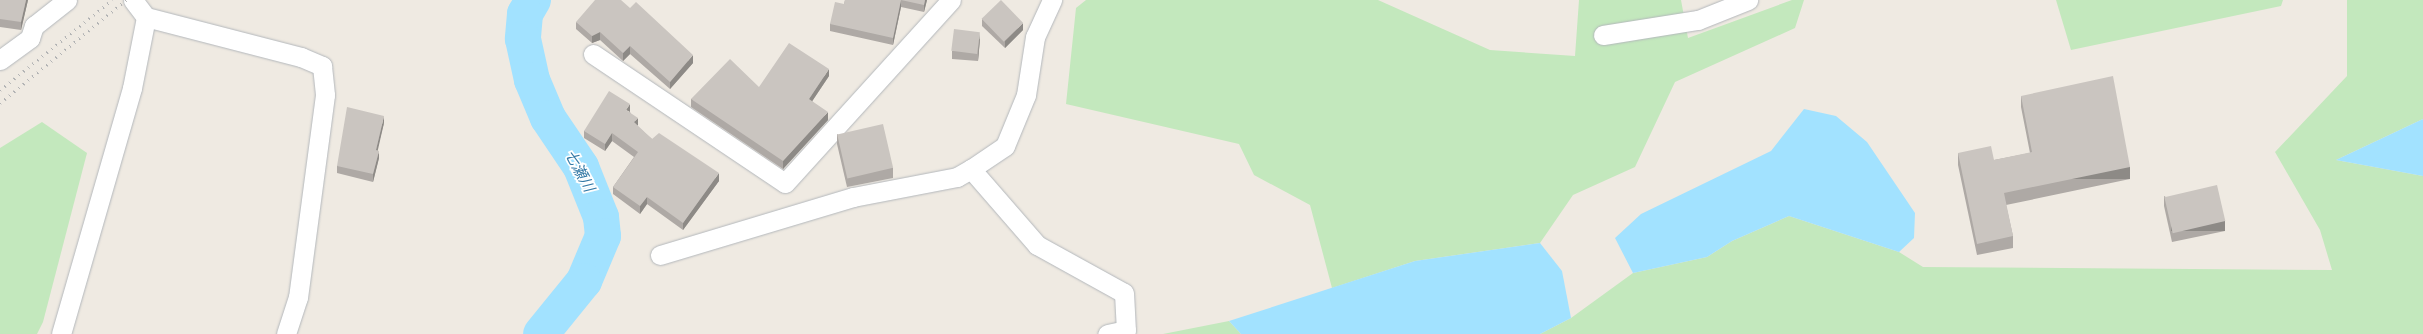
<!DOCTYPE html>
<meta charset="utf-8">
<style>
body{margin:0}
#map{position:relative;width:2423px;height:334px;overflow:hidden;background:#efeae2;font-family:Jost,"Noto Sans JP",sans-serif}
div>[style]{position:absolute}
[style*='--x']{left:calc(var(--x)*1px);top:calc(var(--y)*1px);width:calc(var(--w)*1px);rotate:calc(var(--a)*1deg)}
.green>*{inset:0;background:#c3e8bd}
.water>*{inset:0;background:#a2e2ff}
.river>*{height:36px;margin:-18px;padding:0 18px;transform-origin:18px;border-radius:18px;background:#a2e2ff}
.roads{filter:drop-shadow(0 0 1px #b3b7bb) drop-shadow(0 0 1px #b3b7bb)}
.minor>*{height:19px;margin:-9.5px;padding:0 9.5px;transform-origin:9.5px;border-radius:9.5px;background:#fff}
.rail>*{height:3px;margin-top:-1.5px;transform-origin:0;background:repeating-linear-gradient(90deg,#b2b3b4 0 1px,transparent 0 6px)}
.wall>*{inset:0;background:#aea9a5}
.shaded-wall>*{inset:0;background:#8d8a86;transform-origin:0 0}
.building>*{inset:0;background:#cac5c0;transform-origin:0 0}
span{translate:-50% -50%;white-space:nowrap;text-align:center;line-height:1.15;-webkit-text-stroke:3.5px #fff;paint-order:stroke}
.water-label{font-size:15px;color:#3479a5;font-style:italic}
</style>
<div id="map">
<div class="green">
<i style="clip-path:polygon(1086px 0,1378px 0,1490px 50px,1575px 56px,1579px 0,1681px 0,1688px 38px,1792px 0,1804px 0,1795px 28px,1675px 82px,1635px 167px,1573px 195px,1540px 243px,1415px 261px,1332px 288px,1310px 205px,1254px 175px,1239px 144px,1066px 104px,1076px 8px)"></i>
<i style="clip-path:polygon(2056px 0,2283px 0,2281px 6px,2071px 50px)"></i>
<i style="clip-path:polygon(2347px 0,2423px 0,2423px 119px,2336px 160px,2423px 176px,2423px 334px,1540px 334px,1571px 318px,1633px 273px,1707px 257px,1732px 241px,1789px 216px,1899px 252px,1923px 267px,2332px 270px,2320px 230px,2275px 152px,2347px 76px)"></i>
<i style="clip-path:polygon(42px 122px,87px 153px,43px 322px,37px 334px,0 334px,0 148px)"></i>
<i style="clip-path:polygon(1229px 321px,1241px 334px,1163px 334px)"></i>
</div>
<div class="water">
<i style="clip-path:polygon(1804px 109px,1836px 116px,1867px 142px,1915px 213px,1914px 238px,1899px 252px,1789px 216px,1732px 241px,1707px 257px,1633px 273px,1615px 238px,1641px 214px,1771px 151px)"></i>
<i style="clip-path:polygon(2423px 119px,2423px 176px,2336px 160px)"></i>
<i style="clip-path:polygon(1540px 243px,1562px 271px,1571px 318px,1540px 334px,1241px 334px,1229px 321px,1415px 261px)"></i>
</div>
<div class="river">
<i style="--x:533;--y:0;--w:16;--a:120"></i>
<i style="--x:525;--y:14;--w:25;--a:95"></i>
<i style="--x:523;--y:39;--w:42;--a:77.6"></i>
<i style="--x:532;--y:80;--w:41;--a:67.2"></i>
<i style="--x:548;--y:118;--w:59;--a:56"></i>
<i style="--x:581;--y:167;--w:54;--a:68.2"></i>
<i style="--x:601;--y:217;--w:19;--a:84"></i>
<i style="--x:603;--y:236;--w:49;--a:112.9"></i>
<i style="--x:584;--y:281;--w:68;--a:129.1"></i>
</div>
<div class="roads">
<div class="minor">
<i style="--x:133;--y:0;--w:21;--a:53"></i>
<i style="--x:146;--y:17;--w:160;--a:14.5"></i>
<i style="--x:301;--y:57;--w:23;--a:23"></i>
<i style="--x:322;--y:66;--w:29;--a:84"></i>
<i style="--x:325;--y:95;--w:204;--a:97.6"></i>
<i style="--x:298;--y:297;--w:39;--a:108"></i>
<i style="--x:1603;--y:35;--w:96;--a:-9"></i>
<i style="--x:1698;--y:20;--w:54;--a:-21.8"></i>
<i style="--x:593;--y:54;--w:231;--a:33.9"></i>
<i style="--x:785;--y:183;--w:247;--a:-47.8"></i>
<i style="--x:0;--y:60;--w:37;--a:-36"></i>
<i style="--x:30;--y:38;--w:13;--a:-72"></i>
<i style="--x:34;--y:26;--w:42;--a:-38.2"></i>
<i style="--x:971;--y:169;--w:101;--a:49"></i>
<i style="--x:1037;--y:245;--w:99;--a:28.9"></i>
<i style="--x:1124;--y:293;--w:37;--a:87"></i>
<i style="--x:1126;--y:330;--w:19;--a:168"></i>
<i style="--x:660;--y:255;--w:202;--a:-16.7"></i>
<i style="--x:853;--y:197;--w:106;--a:-10.9"></i>
<i style="--x:957;--y:177;--w:16;--a:-30"></i>
<i style="--x:971;--y:169;--w:41;--a:-34.1"></i>
<i style="--x:1005;--y:146;--w:55;--a:-67.6"></i>
<i style="--x:1026;--y:95;--w:59;--a:-81.2"></i>
<i style="--x:1035;--y:37;--w:41;--a:-65.3"></i>
<i style="--x:61;--y:334;--w:256;--a:-73.9"></i>
<i style="--x:132;--y:88;--w:72;--a:-78.8"></i>
</div>
</div>
<div class="rail">
<i style="--x:0;--y:90;--w:144;--a:-38.8"></i>
<i style="--x:0;--y:103;--w:163;--a:-39.3"></i>
</div>
<div class="wall">
<i style="clip-path:polygon(0 0,28px 0,21px 30px,0 27px)"></i>
<i style="clip-path:polygon(845px 0,927px 0,924px 12px,901px 7px,893px 45px,830px 31px,830px 24px,844px 4px)"></i>
<i style="clip-path:polygon(982px 19px,1023px 30px,1005px 48px,982px 26px)"></i>
<i style="clip-path:polygon(576px 22px,693px 63px,670px 89px,630px 54px,623px 61px,600px 40px,592px 43px,576px 29px)"></i>
<i style="clip-path:polygon(980px 39px,978px 61px,952px 59px,952px 51px)"></i>
<i style="clip-path:polygon(829px 76px,812px 101px,828px 120px,783px 169px,691px 107px,691px 99px,759px 87px)"></i>
<i style="clip-path:polygon(2021px 96px,2130px 179px,2006px 205px,2013px 236px,2013px 248px,1977px 255px,1958px 165px,1958px 153px,1994px 160px,2030px 153px,2021px 107px)"></i>
<i style="clip-path:polygon(630px 112px,637px 126px,652px 139px,719px 181px,683px 230px,647px 204px,640px 214px,613px 194px,613px 187px,634px 157px,612px 141px,605px 151px,584px 138px,584px 131px)"></i>
<i style="clip-path:polygon(384px 123px,377px 150px,379px 158px,373px 182px,337px 173px,337px 166px)"></i>
<i style="clip-path:polygon(837px 134px,893px 168px,893px 178px,847px 187px,837px 144px)"></i>
<i style="clip-path:polygon(2164px 196px,2225px 231px,2172px 242px,2164px 206px)"></i>
</div>
<div class="shaded-wall">
<i style="clip-path:polygon(26px 0,28px 0,21px 30px,21px 22px)"></i>
<i style="clip-path:polygon(901px 0,901px 7px,893px 45px,893px 38px)"></i>
<i style="clip-path:polygon(925px 0,927px 0,924px 12px,924px 5px)"></i>
<i style="clip-path:polygon(1023px 23px,1023px 30px,1005px 48px,1005px 41px)"></i>
<i style="clip-path:polygon(600px 32px,600px 40px,592px 43px,592px 36px)"></i>
<i style="clip-path:polygon(980px 32px,980px 39px,978px 61px,978px 54px)"></i>
<i style="clip-path:polygon(630px 46px,630px 54px,623px 61px,623px 53px)"></i>
<i style="clip-path:polygon(693px 55px,693px 63px,670px 89px,670px 82px)"></i>
<i style="clip-path:polygon(829px 69px,829px 76px,809px 106px,809px 99px)"></i>
<i style="clip-path:polygon(630px 104px,630px 112px,626px 110px)"></i>
<i style="clip-path:polygon(828px 112px,828px 120px,783px 169px,783px 161px)"></i>
<i style="clip-path:polygon(384px 116px,384px 123px,376px 158px,376px 150px)"></i>
<i style="clip-path:polygon(638px 118px,638px 125px,634px 130px,634px 122px)"></i>
<i style="clip-path:polygon(612px 133px,612px 141px,605px 151px,605px 144px)"></i>
<i style="clip-path:polygon(379px 151px,379px 158px,373px 182px,373px 174px)"></i>
<i style="left:2130px;top:167px;width:12px;height:129px;rotate:90deg"></i>
<i style="clip-path:polygon(719px 173px,719px 181px,683px 230px,683px 223px)"></i>
<i style="clip-path:polygon(647px 197px,647px 204px,640px 214px,640px 206px)"></i>
<i style="left:2225px;top:221px;width:10px;height:54px;rotate:90deg"></i>
</div>
<div class="building">
<i style="clip-path:polygon(0 0,26px 0,21px 22px,0 19px)"></i>
<i style="clip-path:polygon(595px 0,621px 0,630px 8px,636px 2px,693px 55px,670px 82px,630px 46px,623px 53px,600px 32px,592px 36px,576px 22px)"></i>
<i style="clip-path:polygon(845px 0,925px 0,924px 5px,901px 0,893px 38px,830px 24px,835px 2px,844px 4px)"></i>
<i style="left:1001px;top:0;width:32px;height:27px;rotate:46deg"></i>
<i style="left:954px;top:29px;width:26px;height:22px;rotate:7deg"></i>
<i style="clip-path:polygon(789px 43px,829px 69px,809px 99px,828px 112px,783px 161px,691px 99px,730px 59px,759px 87px)"></i>
<i style="clip-path:polygon(2113px 76px,2130px 167px,2004px 193px,2013px 236px,1977px 244px,1958px 153px,1991px 146px,1994px 160px,2032px 152px,2021px 96px)"></i>
<i style="clip-path:polygon(609px 91px,630px 104px,626px 110px,638px 118px,634px 122px,652px 139px,659px 133px,719px 173px,683px 223px,647px 197px,640px 206px,613px 187px,638px 152px,612px 133px,605px 144px,584px 131px)"></i>
<i style="clip-path:polygon(347px 107px,384px 116px,376px 150px,379px 151px,373px 174px,337px 166px)"></i>
<i style="left:883px;top:124px;width:45px;height:47px;rotate:77deg"></i>
<i style="left:2217px;top:185px;width:37px;height:54px;rotate:77deg"></i>
</div>
<div class="water-label">
<span style="left:579px;top:171px;rotate:62deg">七瀬川</span>
</div>
</div>
